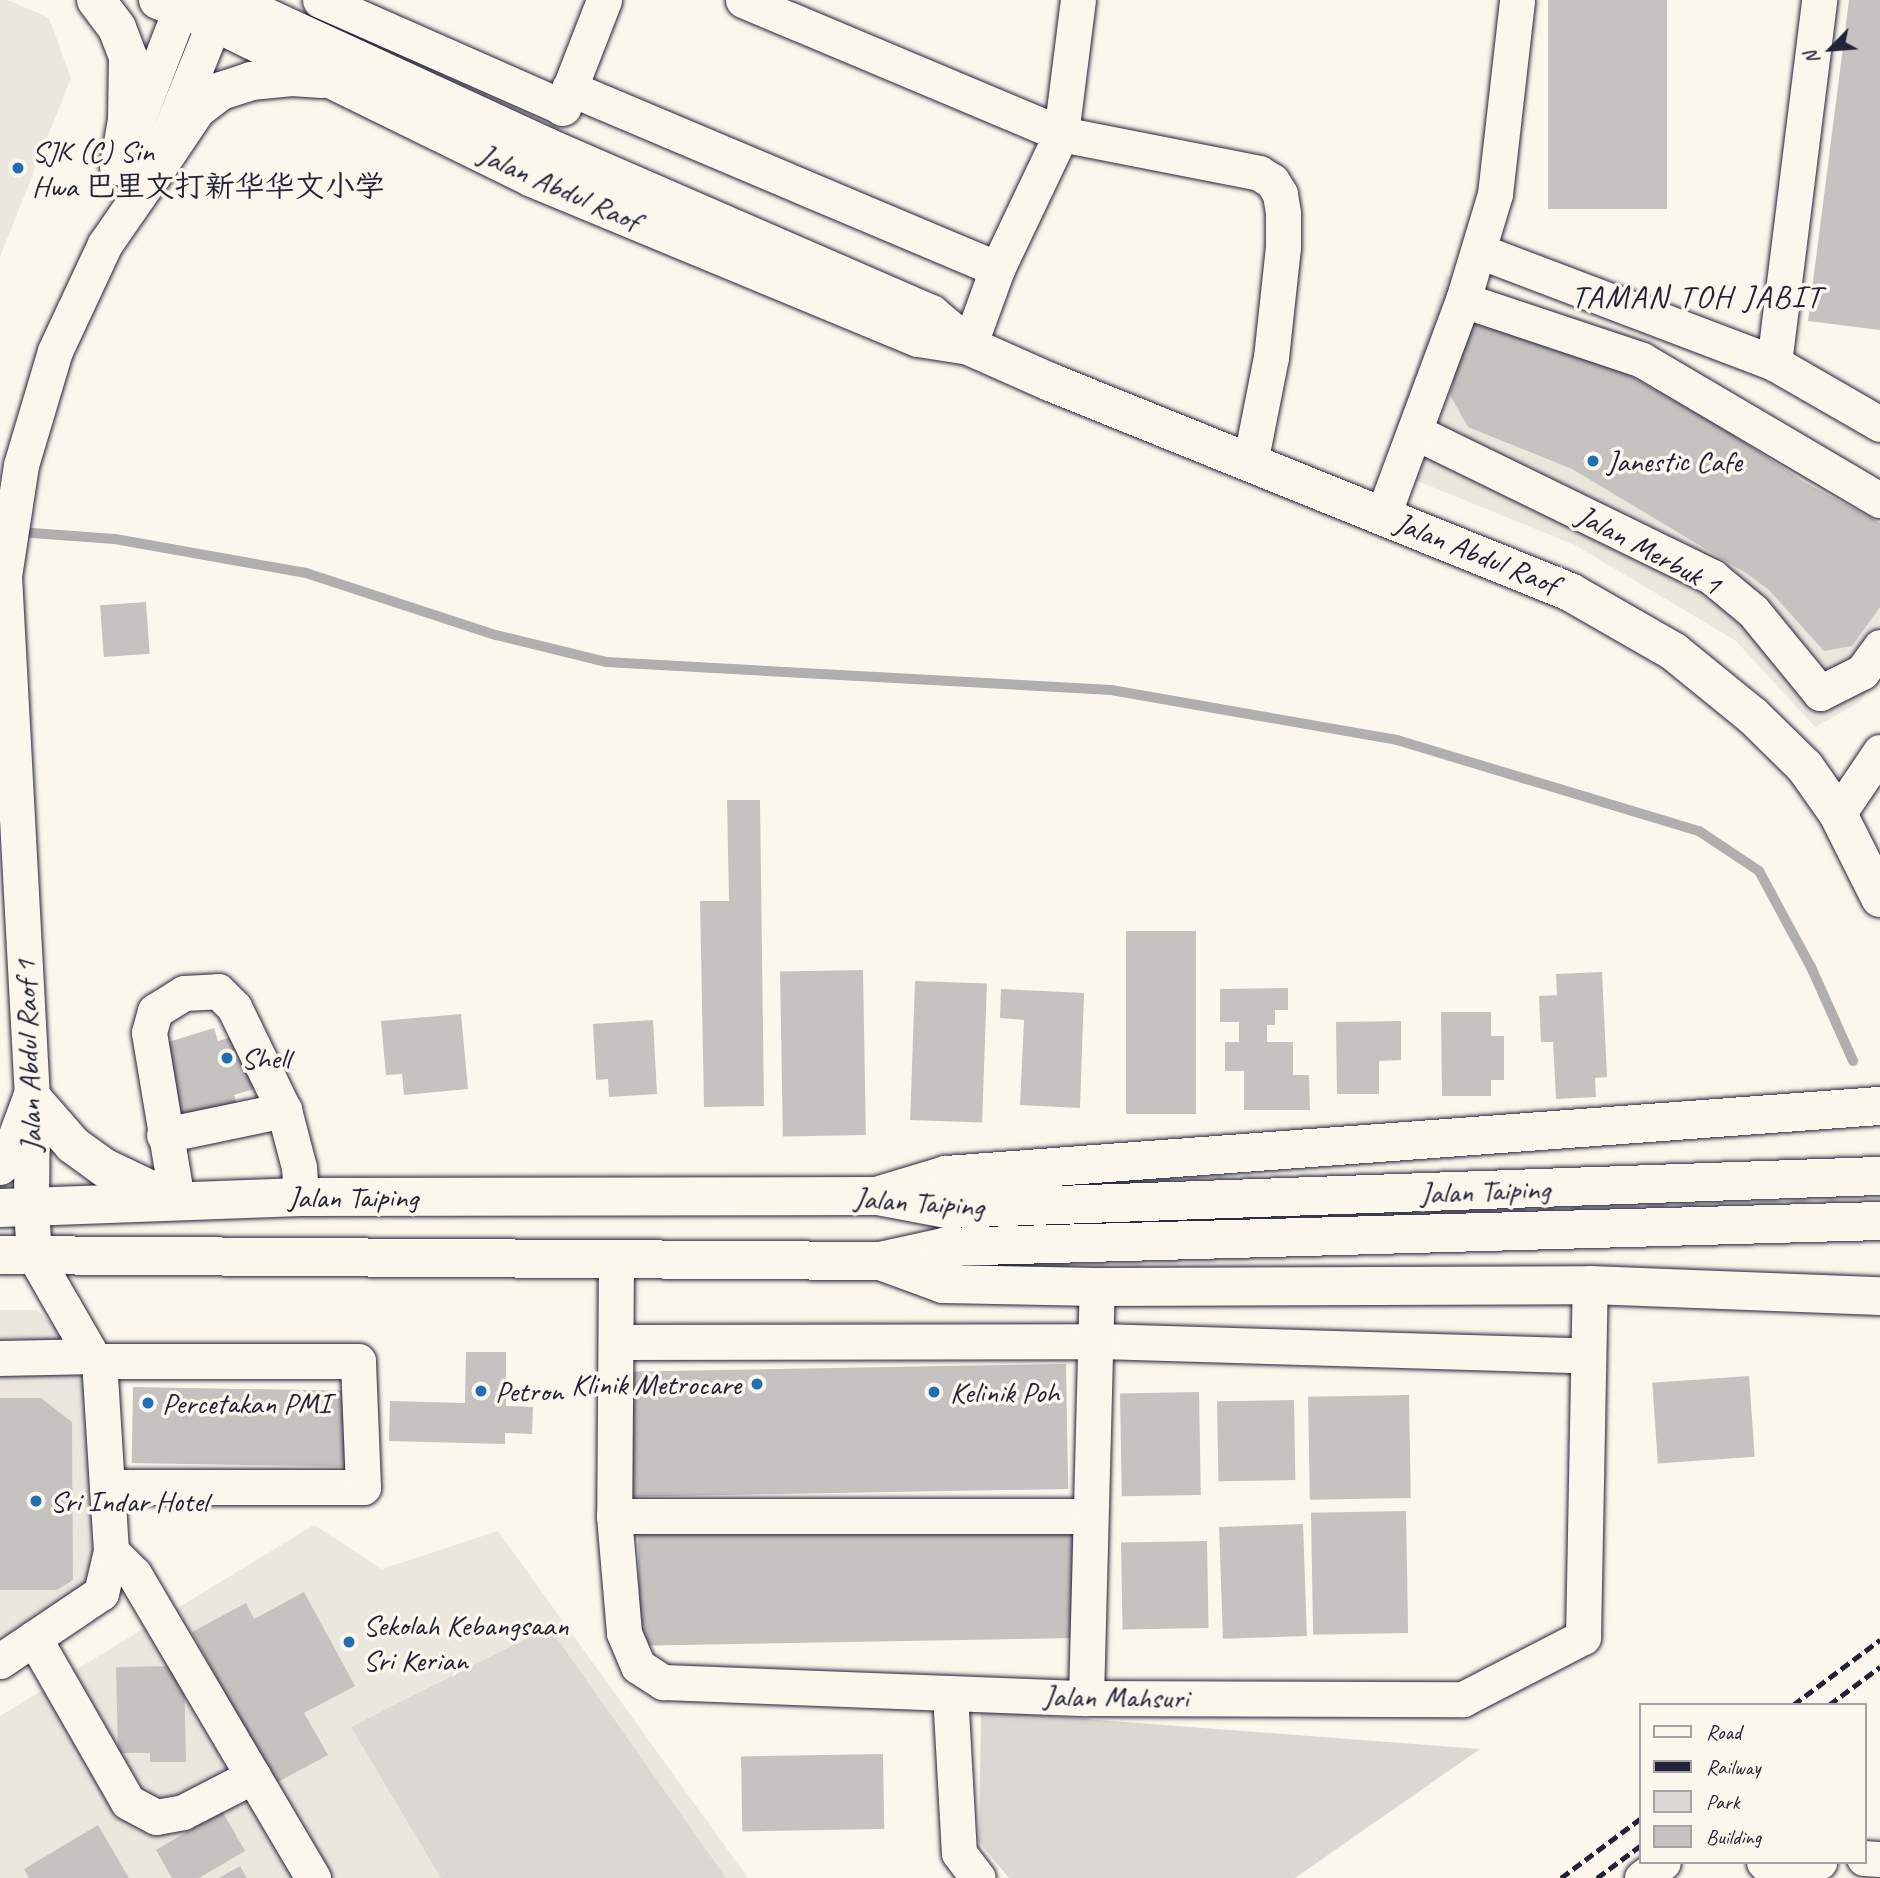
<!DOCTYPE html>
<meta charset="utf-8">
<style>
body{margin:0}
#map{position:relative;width:1880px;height:1878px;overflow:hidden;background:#fbf7ec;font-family:Caveat,"LXGW WenKai TC",sans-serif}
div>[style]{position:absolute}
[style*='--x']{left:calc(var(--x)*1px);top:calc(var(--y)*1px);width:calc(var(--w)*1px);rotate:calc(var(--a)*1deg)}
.built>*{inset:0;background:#ebe7df}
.green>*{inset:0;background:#dbd8d3}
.stream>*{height:10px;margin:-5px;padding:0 5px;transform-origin:5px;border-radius:5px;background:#b1aeb0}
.building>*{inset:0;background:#c6c2c0;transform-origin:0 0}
.roads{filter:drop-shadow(0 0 2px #22223b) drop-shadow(0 0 2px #22223b)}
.minor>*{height:35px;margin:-17.5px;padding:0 17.5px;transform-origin:17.5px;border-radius:17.5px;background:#fbf7ec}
.major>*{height:38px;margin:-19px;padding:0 19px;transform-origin:19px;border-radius:19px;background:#fbf7ec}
.rail>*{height:5px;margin-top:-2.5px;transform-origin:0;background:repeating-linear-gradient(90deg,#22223b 0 10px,transparent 0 15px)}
.dots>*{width:19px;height:19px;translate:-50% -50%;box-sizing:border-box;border:4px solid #fbf7ec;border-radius:50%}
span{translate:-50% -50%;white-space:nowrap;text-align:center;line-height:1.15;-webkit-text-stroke:7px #fbf7ec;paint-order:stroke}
.poi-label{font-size:30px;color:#22223b}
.left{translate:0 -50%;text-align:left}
.right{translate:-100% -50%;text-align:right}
.street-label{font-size:30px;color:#22223b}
.neighbourhood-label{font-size:32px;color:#22223b;letter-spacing:2px}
.legend{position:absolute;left:1639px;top:1703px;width:228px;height:161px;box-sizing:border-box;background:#fbf7ec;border:2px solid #a4a2a5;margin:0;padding:9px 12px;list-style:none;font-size:21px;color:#22223b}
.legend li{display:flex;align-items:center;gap:14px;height:35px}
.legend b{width:35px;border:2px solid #a4a2a5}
.north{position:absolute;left:1796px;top:14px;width:70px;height:70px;-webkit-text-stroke:5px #fbf7ec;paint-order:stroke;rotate:245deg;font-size:19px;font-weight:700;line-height:28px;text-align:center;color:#22223b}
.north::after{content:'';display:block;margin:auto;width:24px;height:32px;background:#22223b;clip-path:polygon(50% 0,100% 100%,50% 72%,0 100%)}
</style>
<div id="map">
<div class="built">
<i style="clip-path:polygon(0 0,8px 0,49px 18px,71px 78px,0 257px)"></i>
<i style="clip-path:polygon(1446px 275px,1636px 337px,1880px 487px,1880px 673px,1860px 702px,1815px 727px,1736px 641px,1575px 545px,1383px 467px)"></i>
<i style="clip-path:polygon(0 1310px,37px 1310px,87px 1359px,106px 1548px,89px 1594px,0 1649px)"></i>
<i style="clip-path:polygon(314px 1525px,382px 1569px,498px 1531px,748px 1878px,0 1878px,0 1716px)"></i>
</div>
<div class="green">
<i style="clip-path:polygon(549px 1627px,726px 1878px,441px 1878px,351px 1727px)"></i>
<i style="clip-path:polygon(981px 1711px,1480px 1749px,1295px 1878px,1009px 1878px,979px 1842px)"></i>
</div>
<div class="stream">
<i style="--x:18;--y:532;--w:97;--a:4.1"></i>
<i style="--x:115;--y:539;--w:194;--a:10.1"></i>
<i style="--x:306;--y:573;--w:200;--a:18.1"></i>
<i style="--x:496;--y:635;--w:113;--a:13.8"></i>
<i style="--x:606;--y:662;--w:506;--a:3.17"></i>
<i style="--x:1111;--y:690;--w:290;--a:9.9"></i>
<i style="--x:1397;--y:740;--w:315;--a:16.8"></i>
<i style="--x:1699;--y:831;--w:72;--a:33.7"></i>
<i style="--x:1759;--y:871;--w:109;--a:61.6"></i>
<i style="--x:1811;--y:967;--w:103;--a:65.9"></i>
</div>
<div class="building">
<i style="left:1548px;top:0;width:119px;height:209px"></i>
<i style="clip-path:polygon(1849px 0,1880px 0,1880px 330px,1808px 321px)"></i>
<i style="clip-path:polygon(1468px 320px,1616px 368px,1731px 433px,1804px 482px,1880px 523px,1880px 607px,1852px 646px,1824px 651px,1769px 590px,1746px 573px,1572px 469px,1468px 427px,1450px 395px)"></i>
<i style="left:146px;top:602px;width:52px;height:46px;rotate:86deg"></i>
<i style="clip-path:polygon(727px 800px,760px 800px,764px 1106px,704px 1107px,700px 901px,729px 901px)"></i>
<i style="left:1126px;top:931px;width:70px;height:183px"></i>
<i style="left:863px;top:970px;width:165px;height:83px;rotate:89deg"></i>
<i style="clip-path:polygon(1602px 972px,1607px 1077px,1595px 1078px,1596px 1097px,1556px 1099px,1553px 1042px,1541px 1042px,1539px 996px,1557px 995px,1556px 974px)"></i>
<i style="left:915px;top:981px;width:72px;height:139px;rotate:2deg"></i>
<i style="clip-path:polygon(1288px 988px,1288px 1010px,1275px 1010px,1275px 1025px,1267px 1025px,1267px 1042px,1293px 1042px,1293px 1075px,1309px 1075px,1310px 1110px,1244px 1110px,1244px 1071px,1225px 1071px,1225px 1042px,1239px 1042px,1239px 1022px,1220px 1022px,1220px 989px)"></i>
<i style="clip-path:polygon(1001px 989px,1084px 993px,1080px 1108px,1020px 1105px,1024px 1020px,1000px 1018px)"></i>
<i style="clip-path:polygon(1441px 1012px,1491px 1012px,1491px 1036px,1504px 1036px,1504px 1080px,1491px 1080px,1491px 1096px,1442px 1096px)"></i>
<i style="clip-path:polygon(461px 1014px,468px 1089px,404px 1095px,402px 1074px,386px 1075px,381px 1021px)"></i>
<i style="clip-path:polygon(653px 1020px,657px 1094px,609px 1097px,608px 1079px,596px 1080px,593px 1024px)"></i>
<i style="clip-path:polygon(1401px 1021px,1401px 1060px,1379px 1061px,1379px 1094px,1337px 1094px,1336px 1022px)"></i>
<i style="clip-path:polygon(214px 1028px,218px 1041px,242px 1034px,258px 1088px,234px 1095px,238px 1108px,179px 1126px,155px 1046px)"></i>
<i style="clip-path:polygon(466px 1352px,506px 1352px,506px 1406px,533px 1407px,532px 1434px,505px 1433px,505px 1444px,389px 1441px,390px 1401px,465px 1403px)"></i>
<i style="left:1066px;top:1364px;width:125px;height:440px;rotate:89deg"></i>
<i style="left:1749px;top:1376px;width:81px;height:97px;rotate:86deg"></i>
<i style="left:133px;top:1387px;width:219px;height:76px;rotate:1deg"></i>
<i style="left:1199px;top:1392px;width:103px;height:79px;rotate:89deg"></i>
<i style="left:1409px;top:1395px;width:103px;height:101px;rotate:89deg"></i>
<i style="clip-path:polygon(0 1398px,41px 1398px,72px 1422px,73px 1580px,57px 1590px,0 1590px)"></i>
<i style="left:1294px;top:1400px;width:80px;height:77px;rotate:89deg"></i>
<i style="left:1406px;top:1511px;width:122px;height:95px;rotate:89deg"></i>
<i style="left:1077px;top:1524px;width:114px;height:439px;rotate:89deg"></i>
<i style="left:1303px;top:1524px;width:112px;height:84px;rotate:88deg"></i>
<i style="left:1207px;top:1541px;width:87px;height:86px;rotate:89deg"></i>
<i style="clip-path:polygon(304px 1592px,355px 1686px,304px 1713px,328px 1755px,274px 1784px,192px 1632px,246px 1603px,254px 1619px)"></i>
<i style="clip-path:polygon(184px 1666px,186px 1762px,150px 1762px,150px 1753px,118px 1753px,116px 1667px)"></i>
<i style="left:883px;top:1754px;width:75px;height:142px;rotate:89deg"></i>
<i style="clip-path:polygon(222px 1811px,245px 1851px,199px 1878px,172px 1878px,156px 1850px)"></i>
<i style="clip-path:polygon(98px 1825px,129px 1878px,29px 1878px,24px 1869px)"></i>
<i style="clip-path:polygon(240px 1866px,247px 1878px,219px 1878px)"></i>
</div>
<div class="roads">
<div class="minor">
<i style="--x:320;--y:0;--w:266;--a:23.8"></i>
<i style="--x:743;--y:0;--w:345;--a:22.8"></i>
<i style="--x:1061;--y:134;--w:202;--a:11.1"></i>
<i style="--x:1259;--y:173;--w:15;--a:32"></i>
<i style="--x:1272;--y:181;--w:15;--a:58"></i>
<i style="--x:1280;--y:194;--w:19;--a:81"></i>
<i style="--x:1283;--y:213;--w:34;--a:90"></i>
<i style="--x:1283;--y:247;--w:111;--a:96.2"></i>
<i style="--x:1271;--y:357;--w:108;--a:101.2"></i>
<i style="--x:569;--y:88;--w:465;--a:22.9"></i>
<i style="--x:562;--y:108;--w:116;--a:-68.7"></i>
<i style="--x:130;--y:139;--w:149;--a:-68.8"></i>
<i style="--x:1479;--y:251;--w:316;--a:20.8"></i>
<i style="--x:1774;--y:363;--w:122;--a:29.9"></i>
<i style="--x:1463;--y:300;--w:189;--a:18.5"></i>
<i style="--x:1642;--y:360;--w:276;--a:30.5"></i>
<i style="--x:969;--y:346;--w:82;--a:-70"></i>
<i style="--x:997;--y:269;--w:149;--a:-64.6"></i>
<i style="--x:1061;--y:134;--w:135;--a:-82.8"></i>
<i style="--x:1774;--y:363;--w:366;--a:-82.9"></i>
<i style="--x:1415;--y:432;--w:331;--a:26"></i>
<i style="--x:1712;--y:577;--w:53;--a:39.7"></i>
<i style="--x:1753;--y:611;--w:106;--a:50.7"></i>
<i style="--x:1820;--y:693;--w:47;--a:-26.6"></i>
<i style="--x:1862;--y:672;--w:31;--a:-54"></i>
<i style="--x:1383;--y:515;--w:229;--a:-69.6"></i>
<i style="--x:1463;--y:300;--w:111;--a:-73.2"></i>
<i style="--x:1495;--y:194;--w:195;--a:-83.5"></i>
<i style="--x:1838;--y:814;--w:75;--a:-55.9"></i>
<i style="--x:164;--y:1135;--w:123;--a:-11.8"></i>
<i style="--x:177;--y:1200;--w:170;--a:-99.5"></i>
<i style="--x:149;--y:1032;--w:22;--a:-74"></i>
<i style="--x:155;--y:1011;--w:34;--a:-32"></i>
<i style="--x:184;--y:993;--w:34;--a:-3"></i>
<i style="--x:218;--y:991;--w:23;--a:45"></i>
<i style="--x:234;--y:1007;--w:114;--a:64.1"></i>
<i style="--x:284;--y:1110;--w:59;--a:75.3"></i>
<i style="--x:299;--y:1167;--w:30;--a:86"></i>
<i style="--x:616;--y:1259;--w:257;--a:90.4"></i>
<i style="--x:614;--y:1516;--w:117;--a:85.1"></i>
<i style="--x:624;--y:1633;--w:36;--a:67"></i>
<i style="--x:638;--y:1666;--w:30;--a:33"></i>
<i style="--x:663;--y:1682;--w:423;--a:2.2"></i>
<i style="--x:1086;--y:1698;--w:377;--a:0.2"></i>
<i style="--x:1463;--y:1699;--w:135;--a:-27.3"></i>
<i style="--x:1583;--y:1637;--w:352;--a:-88.9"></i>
<i style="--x:616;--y:1342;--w:480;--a:-0.1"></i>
<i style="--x:1096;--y:1341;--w:491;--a:1.7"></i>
<i style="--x:0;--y:1358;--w:92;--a:-1.2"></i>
<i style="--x:107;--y:1487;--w:256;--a:0"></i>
<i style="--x:363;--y:1487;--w:126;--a:-92.3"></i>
<i style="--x:358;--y:1361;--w:259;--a:180"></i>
<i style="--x:99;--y:1361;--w:9;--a:-144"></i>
<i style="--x:92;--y:1356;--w:116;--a:-119.9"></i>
<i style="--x:34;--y:1255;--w:46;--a:-93.7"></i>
<i style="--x:31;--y:1209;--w:111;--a:-89.5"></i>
<i style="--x:32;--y:1098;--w:523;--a:-93.07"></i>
<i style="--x:4;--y:576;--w:112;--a:-81.3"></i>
<i style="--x:21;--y:465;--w:119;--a:-73.4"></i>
<i style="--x:55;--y:351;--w:118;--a:-65"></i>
<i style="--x:105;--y:244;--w:83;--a:-55.3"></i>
<i style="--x:152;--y:176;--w:190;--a:-68"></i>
<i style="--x:614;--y:1516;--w:476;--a:0"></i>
<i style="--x:111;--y:1551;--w:33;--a:45"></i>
<i style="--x:134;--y:1574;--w:353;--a:59.5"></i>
<i style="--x:34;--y:1638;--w:189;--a:60.2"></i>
<i style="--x:128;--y:1802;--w:32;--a:28"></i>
<i style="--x:156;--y:1817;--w:27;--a:-10"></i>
<i style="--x:183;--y:1812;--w:79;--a:-27.2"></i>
<i style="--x:0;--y:1661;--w:122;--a:-34"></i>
<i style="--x:101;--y:1593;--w:43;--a:-76.6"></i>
<i style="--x:111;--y:1551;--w:190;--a:-93.6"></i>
<i style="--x:950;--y:1693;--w:160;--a:86.8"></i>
<i style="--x:959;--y:1853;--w:31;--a:53"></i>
<i style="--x:1086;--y:1698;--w:411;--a:-88.5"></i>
<i style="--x:1864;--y:1858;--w:16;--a:4"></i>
<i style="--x:1764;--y:1862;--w:23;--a:45"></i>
<i style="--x:1642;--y:1878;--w:26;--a:-37"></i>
<i style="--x:1798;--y:1878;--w:16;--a:-50"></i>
<i style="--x:1808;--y:1866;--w:12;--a:-20"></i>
</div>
<div class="major">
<i style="--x:96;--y:0;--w:35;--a:53"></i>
<i style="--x:117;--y:28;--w:31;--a:69"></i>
<i style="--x:128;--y:57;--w:63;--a:90.9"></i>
<i style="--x:127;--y:120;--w:47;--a:99.9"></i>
<i style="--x:158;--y:0;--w:60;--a:21.4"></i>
<i style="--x:214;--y:22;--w:354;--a:26.1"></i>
<i style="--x:532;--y:178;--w:419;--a:22.5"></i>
<i style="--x:919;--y:338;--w:51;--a:9.1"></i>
<i style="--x:969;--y:346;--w:89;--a:24"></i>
<i style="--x:1050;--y:382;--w:561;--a:21.99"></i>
<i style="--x:1570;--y:592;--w:119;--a:29.8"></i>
<i style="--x:1673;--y:651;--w:103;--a:39.1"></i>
<i style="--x:1753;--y:716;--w:73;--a:44.4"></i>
<i style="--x:1805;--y:767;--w:57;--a:54.9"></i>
<i style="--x:1838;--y:814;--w:94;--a:63.4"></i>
<i style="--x:229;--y:0;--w:350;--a:24.8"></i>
<i style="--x:547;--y:147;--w:419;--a:23.5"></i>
<i style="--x:931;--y:314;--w:48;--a:40"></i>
<i style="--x:152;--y:176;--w:81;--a:-56.1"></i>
<i style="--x:197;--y:109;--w:30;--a:-37"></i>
<i style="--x:221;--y:91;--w:32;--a:-18"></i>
<i style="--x:251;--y:81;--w:41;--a:-5.6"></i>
<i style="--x:292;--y:77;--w:30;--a:4"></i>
<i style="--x:0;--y:1166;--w:13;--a:-42"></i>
<i style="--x:10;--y:1157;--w:63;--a:-69.6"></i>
<i style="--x:32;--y:1098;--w:62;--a:48.9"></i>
<i style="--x:73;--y:1145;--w:39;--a:36"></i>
<i style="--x:105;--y:1168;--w:68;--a:25.4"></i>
<i style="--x:883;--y:1194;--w:66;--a:-16.8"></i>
<i style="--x:946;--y:1175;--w:937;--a:-4.23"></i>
<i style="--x:0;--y:1208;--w:301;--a:-2.1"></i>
<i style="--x:301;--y:1197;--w:577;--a:-0.1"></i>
<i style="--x:878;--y:1196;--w:70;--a:10.7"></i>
<i style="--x:947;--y:1209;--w:934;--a:-2.03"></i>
<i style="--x:0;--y:1255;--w:880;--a:0.39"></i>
<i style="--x:880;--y:1261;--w:66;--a:-12.3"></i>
<i style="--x:944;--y:1247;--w:936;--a:-1.59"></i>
<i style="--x:880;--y:1261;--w:67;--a:20.1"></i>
<i style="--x:943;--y:1284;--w:154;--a:1.1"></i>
<i style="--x:1097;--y:1287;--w:493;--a:-0.2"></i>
<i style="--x:1590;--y:1285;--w:290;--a:2.2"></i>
</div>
</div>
<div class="rail">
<i style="--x:1793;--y:1705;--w:109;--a:-36.8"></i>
<i style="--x:1829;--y:1705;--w:64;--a:-36.7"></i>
<i style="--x:1561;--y:1878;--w:99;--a:-36.8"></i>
<i style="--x:1597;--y:1878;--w:54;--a:-36.7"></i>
</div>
<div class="dots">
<i style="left:18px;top:168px;background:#1f6fb2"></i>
<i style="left:1593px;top:461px;background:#1f6fb2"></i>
<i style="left:227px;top:1058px;background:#1f6fb2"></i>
<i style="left:757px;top:1384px;background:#1f6fb2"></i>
<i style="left:481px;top:1391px;background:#1f6fb2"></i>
<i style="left:934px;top:1392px;background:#1f6fb2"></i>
<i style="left:148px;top:1403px;background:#1f6fb2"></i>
<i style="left:36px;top:1501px;background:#1f6fb2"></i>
<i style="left:349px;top:1642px;background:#1f6fb2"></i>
</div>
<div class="poi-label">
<span class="left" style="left:32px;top:168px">SJK (C) Sin<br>Hwa 巴里文打新华华文小学</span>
<span class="left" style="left:1607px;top:461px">Janestic Cafe</span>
<span class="left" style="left:241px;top:1058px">Shell</span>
<span class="right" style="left:741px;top:1384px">Klinik Metrocare</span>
<span class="left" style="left:495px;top:1391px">Petron</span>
<span class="left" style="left:950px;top:1392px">Kelinik Poh</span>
<span class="left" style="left:162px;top:1403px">Percetakan PMI</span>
<span class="left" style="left:50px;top:1501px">Sri Indar Hotel</span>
<span class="left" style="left:363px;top:1642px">Sekolah Kebangsaan<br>Sri Kerian</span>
</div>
<div class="street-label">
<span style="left:559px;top:187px;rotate:24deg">Jalan Abdul Raof</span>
<span style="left:1649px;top:550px;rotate:28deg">Jalan Merbuk 1</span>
<span style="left:1476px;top:553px;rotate:22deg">Jalan Abdul Raof</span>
<span style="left:28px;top:1056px;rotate:-92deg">Jalan Abdul Raof 1</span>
<span style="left:1485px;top:1191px;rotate:-2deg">Jalan Taiping</span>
<span style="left:353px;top:1197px">Jalan Taiping</span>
<span style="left:919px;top:1202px;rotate:4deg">Jalan Taiping</span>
<span style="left:1116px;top:1697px;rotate:1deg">Jalan Mahsuri</span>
</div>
<div class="neighbourhood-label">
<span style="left:1697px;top:297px">TAMAN TOH JABIT</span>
</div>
<ul class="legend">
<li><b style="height:9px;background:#fbf7ec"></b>Road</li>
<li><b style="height:9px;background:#22223b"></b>Railway</li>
<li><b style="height:19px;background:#dbd8d3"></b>Park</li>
<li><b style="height:19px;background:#c6c2c0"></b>Building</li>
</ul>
<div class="north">N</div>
</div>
